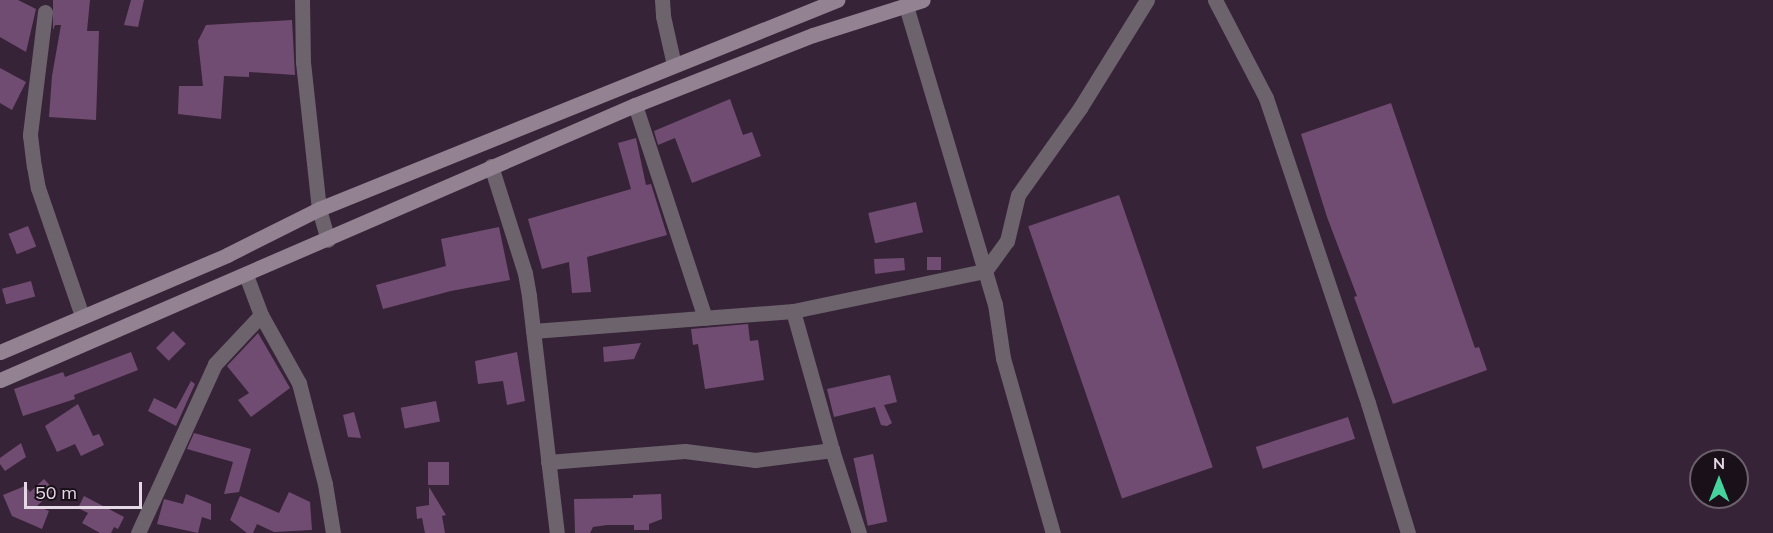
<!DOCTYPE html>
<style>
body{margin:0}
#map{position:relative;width:1773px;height:533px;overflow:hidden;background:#372337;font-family:Mulish,sans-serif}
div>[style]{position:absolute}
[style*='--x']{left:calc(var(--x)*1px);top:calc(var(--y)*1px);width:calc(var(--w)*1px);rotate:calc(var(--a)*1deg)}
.building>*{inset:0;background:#714c72;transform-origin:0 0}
.street>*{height:15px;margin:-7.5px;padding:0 7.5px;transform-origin:7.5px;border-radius:7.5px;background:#6d636d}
.secondary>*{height:15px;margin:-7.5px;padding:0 7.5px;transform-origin:7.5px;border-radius:7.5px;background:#928292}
span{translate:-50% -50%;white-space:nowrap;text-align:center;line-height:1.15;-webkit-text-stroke:4.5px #191019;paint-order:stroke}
.north{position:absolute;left:1689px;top:449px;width:60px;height:60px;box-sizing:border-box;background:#191019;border:2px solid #6b606b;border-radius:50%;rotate:0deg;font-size:16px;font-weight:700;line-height:24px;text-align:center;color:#e6d9e6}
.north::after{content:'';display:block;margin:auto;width:21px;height:27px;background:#46d49e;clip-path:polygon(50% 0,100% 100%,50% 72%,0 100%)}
.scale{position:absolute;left:24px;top:482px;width:118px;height:27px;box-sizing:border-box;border:3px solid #e6d9e6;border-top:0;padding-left:8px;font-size:18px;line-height:21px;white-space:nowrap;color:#e6d9e6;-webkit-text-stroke:4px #191019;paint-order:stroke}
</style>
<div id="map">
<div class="building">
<i style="clip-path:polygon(0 0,18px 0,36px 9px,26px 52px,0 37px)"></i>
<i style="clip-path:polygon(53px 0,90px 0,87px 31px,99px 31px,96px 120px,49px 117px,52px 76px,61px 25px,55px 25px,53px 30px)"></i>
<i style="clip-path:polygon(131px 0,144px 0,138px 27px,124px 25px)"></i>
<i style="clip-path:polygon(292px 20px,295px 75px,249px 72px,249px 77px,224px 76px,221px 119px,178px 114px,179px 86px,203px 86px,198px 41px,206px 25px)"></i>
<i style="clip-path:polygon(0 68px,26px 82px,12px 110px,0 103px)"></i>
<i style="clip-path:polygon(730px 99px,743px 135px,752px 132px,761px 156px,692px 183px,675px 138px,658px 145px,654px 131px)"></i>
<i style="clip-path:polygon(1391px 103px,1475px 348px,1479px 347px,1487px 370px,1393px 404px,1361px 316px,1354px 297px,1357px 296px,1327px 217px,1301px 134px)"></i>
<i style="clip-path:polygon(636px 138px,646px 185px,651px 184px,667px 235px,587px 257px,591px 292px,572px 293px,569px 262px,542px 269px,528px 219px,631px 189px,618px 143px)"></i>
<i style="left:1119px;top:195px;width:288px;height:96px;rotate:71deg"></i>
<i style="left:916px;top:202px;width:31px;height:49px;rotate:77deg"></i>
<i style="left:28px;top:226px;width:22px;height:21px;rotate:68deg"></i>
<i style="clip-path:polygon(499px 227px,510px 280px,451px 291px,383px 309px,376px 285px,446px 266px,441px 239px)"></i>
<i style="left:927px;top:257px;width:14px;height:13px"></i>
<i style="clip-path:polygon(904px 258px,905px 270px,875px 274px,874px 259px)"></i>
<i style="left:31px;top:281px;width:16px;height:30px;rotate:75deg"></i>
<i style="clip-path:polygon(748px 324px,750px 341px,758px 340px,764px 380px,705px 389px,698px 344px,693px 345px,691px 329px)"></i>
<i style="left:173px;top:331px;width:18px;height:24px;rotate:45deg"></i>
<i style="clip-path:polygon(258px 333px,290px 388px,251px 417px,238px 400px,249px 393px,227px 366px)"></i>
<i style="clip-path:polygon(641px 343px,634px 359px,604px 362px,603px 347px)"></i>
<i style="clip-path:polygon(131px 352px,138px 370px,74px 395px,75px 399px,23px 416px,14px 389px,63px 372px,65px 377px)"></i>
<i style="clip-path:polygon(517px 352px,525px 401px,507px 405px,503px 381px,478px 384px,475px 361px)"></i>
<i style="clip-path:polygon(890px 375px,897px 402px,884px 405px,892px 423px,887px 426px,881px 425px,875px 407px,834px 417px,827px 389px)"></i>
<i style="clip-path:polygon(191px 381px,195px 384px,176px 426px,148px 411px,154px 398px,176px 409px)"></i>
<i style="left:436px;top:401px;width:21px;height:36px;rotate:79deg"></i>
<i style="clip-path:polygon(78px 404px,93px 436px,99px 434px,104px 445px,81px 456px,75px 444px,57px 452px,45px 426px)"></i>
<i style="clip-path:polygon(354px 412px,361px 438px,348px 437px,343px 415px)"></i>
<i style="left:1348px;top:417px;width:23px;height:97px;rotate:72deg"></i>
<i style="clip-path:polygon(194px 433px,251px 449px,239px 492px,224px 494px,233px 462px,187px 449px)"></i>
<i style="clip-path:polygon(21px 443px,26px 457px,5px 471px,0 464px,0 458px)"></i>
<i style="left:873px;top:454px;width:69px;height:20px;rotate:78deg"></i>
<i style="left:428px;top:462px;width:21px;height:23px"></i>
<i style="clip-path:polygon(44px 479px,54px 490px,37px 506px,49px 511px,42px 529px,12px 516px,3px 495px,25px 486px,30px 492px)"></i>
<i style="clip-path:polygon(429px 487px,446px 515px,442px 516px,445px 533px,425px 533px,422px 518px,417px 519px,416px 507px,429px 505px)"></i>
<i style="clip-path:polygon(289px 492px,310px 502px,312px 530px,274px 532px,257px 524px,253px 533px,247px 533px,230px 520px,240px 496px,279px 513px)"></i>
<i style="clip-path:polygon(186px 494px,211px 504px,211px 520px,202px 517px,198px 533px,157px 524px,164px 499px,183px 504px)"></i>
<i style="clip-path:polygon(661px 494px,662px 519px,649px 524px,649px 530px,634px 530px,634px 525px,607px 525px,593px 527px,590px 533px,575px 533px,574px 499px,633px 498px,633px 495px)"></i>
<i style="clip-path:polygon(84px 496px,124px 517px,118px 529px,114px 527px,111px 533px,100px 533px,82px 523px,88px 513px,78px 508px)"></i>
</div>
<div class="street">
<i style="--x:302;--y:0;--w:62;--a:89.1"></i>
<i style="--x:303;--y:62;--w:148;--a:83.8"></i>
<i style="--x:319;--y:209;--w:32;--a:74"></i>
<i style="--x:662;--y:0;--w:16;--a:86"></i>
<i style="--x:663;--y:16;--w:50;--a:77.3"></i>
<i style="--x:1215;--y:0;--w:110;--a:62.5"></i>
<i style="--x:1266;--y:98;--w:322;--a:71.5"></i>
<i style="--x:1368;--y:403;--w:136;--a:72.9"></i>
<i style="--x:906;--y:6;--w:311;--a:73.4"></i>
<i style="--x:995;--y:304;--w:55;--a:81.6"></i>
<i style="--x:1003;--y:358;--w:182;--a:74.1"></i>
<i style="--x:45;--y:12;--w:124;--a:97"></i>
<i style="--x:30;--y:135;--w:31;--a:83"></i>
<i style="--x:34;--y:166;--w:22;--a:80"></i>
<i style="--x:38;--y:188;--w:135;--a:71"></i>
<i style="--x:635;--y:105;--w:224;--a:71.8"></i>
<i style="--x:491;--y:166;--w:112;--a:72.4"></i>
<i style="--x:525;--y:273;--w:23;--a:80"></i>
<i style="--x:529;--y:296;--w:239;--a:83.3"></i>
<i style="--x:246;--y:275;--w:43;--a:69.4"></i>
<i style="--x:261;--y:315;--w:78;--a:60.8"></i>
<i style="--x:299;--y:383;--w:104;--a:75.6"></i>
<i style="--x:325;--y:484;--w:50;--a:80.7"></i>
<i style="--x:793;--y:311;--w:144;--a:74.3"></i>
<i style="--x:832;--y:450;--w:87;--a:72"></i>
<i style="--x:533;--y:331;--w:261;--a:-4.4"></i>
<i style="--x:793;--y:311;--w:196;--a:-11.8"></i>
<i style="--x:985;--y:271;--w:37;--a:-54"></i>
<i style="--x:1007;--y:241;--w:47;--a:-76.6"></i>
<i style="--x:1018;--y:195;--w:107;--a:-54.5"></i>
<i style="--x:1080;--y:108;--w:127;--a:-58.2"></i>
<i style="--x:548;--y:462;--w:137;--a:-4.6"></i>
<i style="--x:685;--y:451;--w:71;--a:7.3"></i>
<i style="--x:755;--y:460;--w:78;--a:-7.4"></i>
<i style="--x:138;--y:533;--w:186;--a:-65.5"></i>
<i style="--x:215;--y:364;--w:67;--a:-46.8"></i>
</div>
<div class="secondary">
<i style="--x:0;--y:352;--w:247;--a:-23.1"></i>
<i style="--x:227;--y:255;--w:103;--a:-26.6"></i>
<i style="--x:319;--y:209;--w:559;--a:-21.97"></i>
<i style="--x:0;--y:380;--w:692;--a:-23.42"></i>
<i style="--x:635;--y:105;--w:191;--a:-21.5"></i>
<i style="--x:813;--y:35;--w:115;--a:-17.7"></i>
</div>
<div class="north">N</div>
<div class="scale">50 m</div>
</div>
